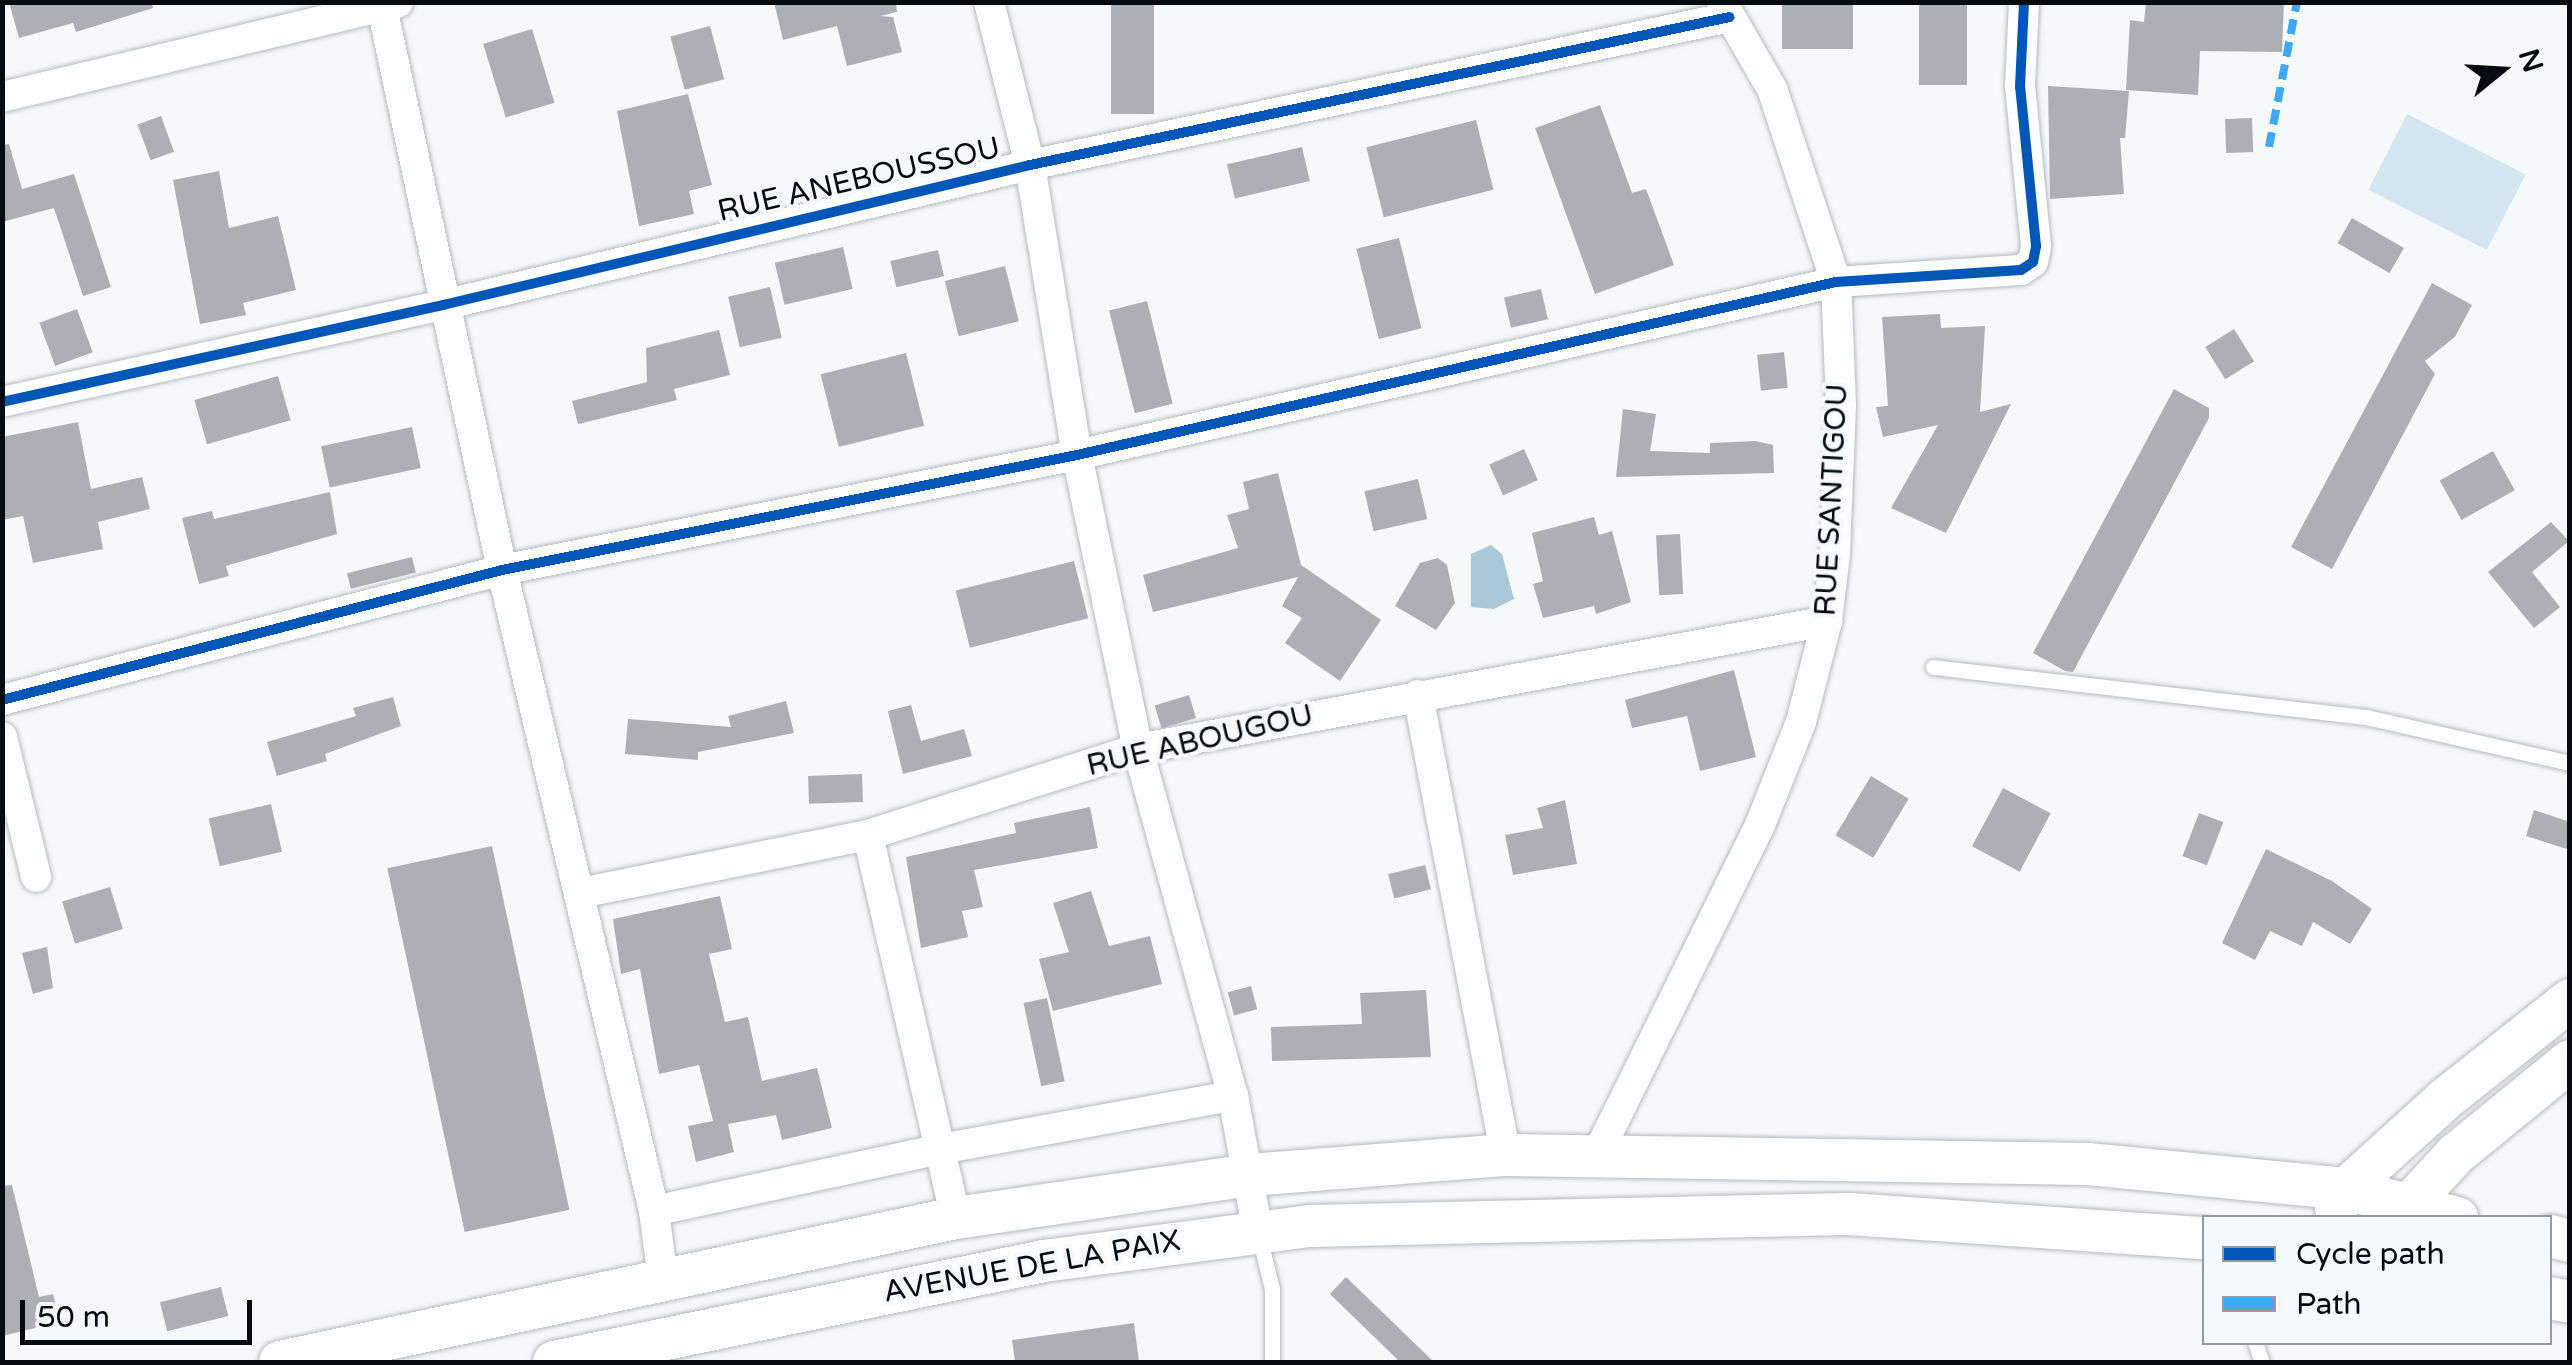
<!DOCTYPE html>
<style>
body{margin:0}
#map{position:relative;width:2572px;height:1365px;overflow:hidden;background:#f6f8fa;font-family:"Varela Round",sans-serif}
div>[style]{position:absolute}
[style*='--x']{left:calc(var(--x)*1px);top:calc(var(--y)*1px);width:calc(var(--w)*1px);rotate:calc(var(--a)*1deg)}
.green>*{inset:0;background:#d5e6f3;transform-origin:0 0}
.water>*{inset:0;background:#abc7da}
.building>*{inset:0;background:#acb0b4;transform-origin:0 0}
.roads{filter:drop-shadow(0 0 2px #b6babe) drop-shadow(0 0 2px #b6babe)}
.lane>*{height:15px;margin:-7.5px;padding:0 7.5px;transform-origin:7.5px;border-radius:7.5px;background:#fefefe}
.street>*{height:30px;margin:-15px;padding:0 15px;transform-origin:15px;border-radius:15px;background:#fefefe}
.secondary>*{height:42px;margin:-21px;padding:0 21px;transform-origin:21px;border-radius:21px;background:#fefefe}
.quiet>*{height:8px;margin-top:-4px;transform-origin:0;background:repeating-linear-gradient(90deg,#3fa9f5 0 15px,transparent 0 23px)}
.cycleway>*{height:10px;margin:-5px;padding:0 5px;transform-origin:5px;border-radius:5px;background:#0057b8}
span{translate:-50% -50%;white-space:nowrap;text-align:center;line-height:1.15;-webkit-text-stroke:9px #f4f9fc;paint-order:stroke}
.street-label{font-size:30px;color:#050c11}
.frame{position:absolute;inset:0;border:5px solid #050c11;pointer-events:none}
.legend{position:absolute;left:2202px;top:1215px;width:350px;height:130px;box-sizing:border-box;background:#f4f9fc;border:2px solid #949a9e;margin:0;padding:12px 18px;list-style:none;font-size:30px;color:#050c11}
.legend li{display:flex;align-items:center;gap:20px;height:50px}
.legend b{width:50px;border:2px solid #949a9e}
.north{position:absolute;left:2452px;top:20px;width:100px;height:100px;-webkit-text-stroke:8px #f4f9fc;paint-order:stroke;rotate:72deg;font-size:28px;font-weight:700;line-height:40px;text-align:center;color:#050c11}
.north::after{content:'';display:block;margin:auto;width:35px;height:45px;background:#050c11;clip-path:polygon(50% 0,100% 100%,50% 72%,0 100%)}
.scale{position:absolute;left:20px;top:1300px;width:232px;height:45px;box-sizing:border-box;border:5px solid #050c11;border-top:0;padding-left:12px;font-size:30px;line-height:35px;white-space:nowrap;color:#050c11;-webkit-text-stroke:8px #f4f9fc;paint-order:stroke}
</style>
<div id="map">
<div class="green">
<i style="left:2407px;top:114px;width:133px;height:85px;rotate:27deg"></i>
</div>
<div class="water">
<i style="clip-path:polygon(1491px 545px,1502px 554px,1514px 599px,1494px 609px,1471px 607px,1471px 554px)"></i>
</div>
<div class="building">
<i style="clip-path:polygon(9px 2px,152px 2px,153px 8px,76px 32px,73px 23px,19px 38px)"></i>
<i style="clip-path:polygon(774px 2px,896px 2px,897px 12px,880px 16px,893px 17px,902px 52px,847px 66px,837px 26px,783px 40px)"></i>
<i style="left:1111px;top:2px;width:43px;height:112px"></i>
<i style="left:1782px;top:2px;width:71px;height:47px"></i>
<i style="left:1919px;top:2px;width:48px;height:83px"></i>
<i style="clip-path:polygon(2146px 2px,2284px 2px,2282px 52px,2200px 51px,2198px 95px,2126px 90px,2130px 20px,2144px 22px)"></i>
<i style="left:710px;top:26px;width:55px;height:41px;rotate:75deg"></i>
<i style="left:532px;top:29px;width:77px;height:51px;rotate:73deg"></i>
<i style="clip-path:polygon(2048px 86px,2129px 91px,2125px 138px,2120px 138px,2124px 194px,2050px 199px)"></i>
<i style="clip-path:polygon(688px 94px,712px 185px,689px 191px,694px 214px,639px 226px,617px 111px)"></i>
<i style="clip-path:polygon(1600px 105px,1632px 193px,1646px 189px,1674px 265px,1595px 294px,1535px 128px)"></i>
<i style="left:161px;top:116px;width:38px;height:25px;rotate:70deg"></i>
<i style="left:2252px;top:118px;width:34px;height:27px;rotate:88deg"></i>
<i style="left:1476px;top:120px;width:72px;height:113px;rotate:76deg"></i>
<i style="clip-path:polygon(9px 144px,22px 189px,74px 174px,111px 287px,83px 296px,54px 208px,2px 222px,2px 145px)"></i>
<i style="left:1302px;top:147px;width:35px;height:77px;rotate:77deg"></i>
<i style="clip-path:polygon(219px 171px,229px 228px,278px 216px,296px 290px,243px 303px,246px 315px,200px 324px,173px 180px)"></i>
<i style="left:2352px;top:218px;width:60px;height:29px;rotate:30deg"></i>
<i style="left:1399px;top:238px;width:93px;height:44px;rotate:76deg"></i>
<i style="left:843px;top:247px;width:43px;height:70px;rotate:77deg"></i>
<i style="left:938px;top:250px;width:27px;height:49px;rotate:77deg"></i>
<i style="left:1005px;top:266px;width:57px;height:62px;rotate:76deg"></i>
<i style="clip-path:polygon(2432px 283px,2472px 305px,2455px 337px,2425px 361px,2435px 374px,2332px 569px,2291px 547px)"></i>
<i style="left:770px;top:287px;width:52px;height:43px;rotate:77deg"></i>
<i style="left:1541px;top:289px;width:31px;height:38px;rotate:77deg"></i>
<i style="left:1147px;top:301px;width:106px;height:39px;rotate:76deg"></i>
<i style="left:77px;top:309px;width:46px;height:40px;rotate:70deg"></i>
<i style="clip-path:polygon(1940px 314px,1941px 328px,1985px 326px,1980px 412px,2011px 404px,1946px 533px,1891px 508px,1938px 425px,1883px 437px,1876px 407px,1888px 406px,1882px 317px)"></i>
<i style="left:2234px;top:329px;width:38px;height:34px;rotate:58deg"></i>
<i style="clip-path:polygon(719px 330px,730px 375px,674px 389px,677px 400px,578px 424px,572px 401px,647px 382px,646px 348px)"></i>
<i style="left:1784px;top:352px;width:36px;height:27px;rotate:84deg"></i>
<i style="left:906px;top:353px;width:75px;height:88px;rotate:76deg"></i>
<i style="left:278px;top:376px;width:46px;height:87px;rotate:74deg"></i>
<i style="clip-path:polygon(2174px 389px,2209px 408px,2209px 418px,2073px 672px,2065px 671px,2033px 653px)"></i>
<i style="clip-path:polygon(1623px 409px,1656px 414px,1650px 451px,1710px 453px,1710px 443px,1756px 441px,1773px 445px,1774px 473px,1616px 477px)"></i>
<i style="clip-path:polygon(78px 422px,91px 489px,142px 477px,150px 509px,98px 522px,103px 549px,33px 563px,23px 516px,2px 520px,2px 437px)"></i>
<i style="left:412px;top:427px;width:42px;height:93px;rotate:78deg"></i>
<i style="left:1524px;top:449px;width:34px;height:38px;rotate:66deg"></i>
<i style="left:2493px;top:451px;width:45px;height:61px;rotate:61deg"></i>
<i style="clip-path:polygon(1278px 473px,1301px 565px,1381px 620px,1340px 681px,1285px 643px,1302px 618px,1282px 606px,1298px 577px,1153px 612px,1143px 575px,1238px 548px,1227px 515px,1249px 509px,1243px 482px)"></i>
<i style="left:1418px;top:479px;width:41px;height:55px;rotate:77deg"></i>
<i style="clip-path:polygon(330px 492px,337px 534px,226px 566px,229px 576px,199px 584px,182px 518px,212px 511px,214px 519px)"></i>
<i style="clip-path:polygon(1594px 517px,1599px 535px,1612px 531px,1631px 602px,1596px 614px,1594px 606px,1543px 618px,1533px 584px,1543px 581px,1532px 533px)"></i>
<i style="clip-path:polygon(2551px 522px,2569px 541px,2532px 572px,2560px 607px,2534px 628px,2488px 572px)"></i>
<i style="left:1680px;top:534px;width:60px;height:24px;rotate:87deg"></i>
<i style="left:412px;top:557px;width:16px;height:67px;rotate:76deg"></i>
<i style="clip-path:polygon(1438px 558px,1447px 565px,1455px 603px,1436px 630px,1395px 606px,1420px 563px)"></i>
<i style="left:1074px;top:561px;width:59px;height:122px;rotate:76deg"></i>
<i style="clip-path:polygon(1734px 670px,1756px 757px,1700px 771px,1687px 716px,1632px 728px,1625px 700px)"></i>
<i style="left:1189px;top:695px;width:24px;height:36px;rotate:73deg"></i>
<i style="clip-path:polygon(393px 697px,401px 726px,325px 754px,327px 761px,277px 776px,267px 742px,356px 716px,353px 708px)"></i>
<i style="clip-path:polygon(786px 701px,794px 733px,698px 752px,698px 760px,625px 754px,628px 719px,731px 727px,728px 716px)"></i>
<i style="clip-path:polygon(911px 705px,921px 741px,964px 729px,972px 756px,903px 774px,888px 711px)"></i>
<i style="left:862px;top:774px;width:28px;height:54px;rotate:88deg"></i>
<i style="left:1871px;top:776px;width:44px;height:69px;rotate:31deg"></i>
<i style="left:2003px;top:788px;width:54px;height:66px;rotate:28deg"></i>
<i style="clip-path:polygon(1565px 800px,1577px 864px,1513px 875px,1505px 835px,1543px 828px,1537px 808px)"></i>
<i style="left:271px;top:804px;width:49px;height:64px;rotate:77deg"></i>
<i style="clip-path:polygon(1090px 807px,1098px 848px,974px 870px,983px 907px,962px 911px,968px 937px,921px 948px,906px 857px,1016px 833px,1014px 823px)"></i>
<i style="clip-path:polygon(2534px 810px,2570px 822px,2570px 850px,2526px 836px)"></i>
<i style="left:2199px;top:813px;width:26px;height:46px;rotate:21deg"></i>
<i style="left:492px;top:846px;width:372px;height:107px;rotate:78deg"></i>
<i style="clip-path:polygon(2266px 849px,2332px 881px,2372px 909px,2350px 944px,2313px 922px,2302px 946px,2270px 931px,2255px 960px,2222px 943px)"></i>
<i style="left:1425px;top:865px;width:25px;height:38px;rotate:76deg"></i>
<i style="left:110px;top:887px;width:44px;height:50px;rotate:73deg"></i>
<i style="clip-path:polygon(1091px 891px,1109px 946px,1150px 936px,1162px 984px,1053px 1011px,1039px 959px,1069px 952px,1053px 903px)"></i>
<i style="clip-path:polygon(720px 896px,732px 949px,709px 954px,725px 1022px,748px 1017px,762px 1081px,817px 1068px,832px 1128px,782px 1140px,776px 1115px,728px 1124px,734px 1152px,696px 1162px,688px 1126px,713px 1121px,699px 1065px,659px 1074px,640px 969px,621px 974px,613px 919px)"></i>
<i style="clip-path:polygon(47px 947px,53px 988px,33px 994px,22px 953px)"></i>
<i style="left:1251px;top:986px;width:24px;height:24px;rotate:75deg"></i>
<i style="clip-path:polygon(1426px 990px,1431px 1057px,1272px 1061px,1271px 1027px,1362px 1024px,1360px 993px)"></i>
<i style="left:1047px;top:998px;width:85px;height:24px;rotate:78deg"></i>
<i style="clip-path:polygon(12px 1185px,39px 1297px,53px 1294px,60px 1322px,2px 1336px,2px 1186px)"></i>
<i style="clip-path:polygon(1346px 1277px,1434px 1362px,1400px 1362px,1330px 1294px)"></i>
<i style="left:221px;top:1287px;width:30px;height:63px;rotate:76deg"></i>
<i style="clip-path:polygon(1134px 1323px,1139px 1362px,1015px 1362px,1012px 1340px)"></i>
</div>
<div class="roads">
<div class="lane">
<i style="--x:1933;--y:667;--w:436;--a:6.6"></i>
<i style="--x:2366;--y:717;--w:209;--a:12.7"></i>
<i style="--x:1259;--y:1236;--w:55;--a:76.2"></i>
<i style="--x:1272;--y:1289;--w:73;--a:90"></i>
<i style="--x:2255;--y:1342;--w:21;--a:71"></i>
</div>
<div class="street">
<i style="--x:381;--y:2;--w:581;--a:77.97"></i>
<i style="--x:502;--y:570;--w:659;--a:76.66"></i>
<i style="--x:654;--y:1211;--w:69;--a:82.5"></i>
<i style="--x:989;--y:2;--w:168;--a:75.9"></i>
<i style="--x:1030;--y:165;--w:294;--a:80.8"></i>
<i style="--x:1077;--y:455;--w:300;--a:78.3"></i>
<i style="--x:1138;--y:749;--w:360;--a:74.7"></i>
<i style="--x:1233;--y:1096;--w:138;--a:79.6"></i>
<i style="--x:2;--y:97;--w:407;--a:-13.4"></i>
<i style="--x:2;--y:402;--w:452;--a:-12.4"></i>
<i style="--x:443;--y:305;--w:603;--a:-13.41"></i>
<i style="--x:1030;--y:165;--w:715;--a:-11.94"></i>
<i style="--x:1418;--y:695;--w:468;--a:79.2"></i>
<i style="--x:2;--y:700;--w:517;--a:-14.57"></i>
<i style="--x:502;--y:570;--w:586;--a:-11.31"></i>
<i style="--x:1077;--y:455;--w:778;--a:-12.84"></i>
<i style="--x:1836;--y:282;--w:185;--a:-3.7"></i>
<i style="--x:2021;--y:270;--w:14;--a:-34"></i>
<i style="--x:2033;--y:262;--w:16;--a:-79"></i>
<i style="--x:2036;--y:246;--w:160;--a:-95.7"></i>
<i style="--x:2020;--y:87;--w:85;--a:-87.3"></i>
<i style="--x:2;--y:737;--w:144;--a:76.3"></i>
<i style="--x:868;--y:835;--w:393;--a:77.1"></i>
<i style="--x:580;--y:893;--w:294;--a:-11.4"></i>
<i style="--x:868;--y:835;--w:283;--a:-17.7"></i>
<i style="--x:1138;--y:749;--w:701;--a:-10.52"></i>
<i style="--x:1598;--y:1153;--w:366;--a:-63.7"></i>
<i style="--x:1760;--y:825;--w:111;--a:-68.3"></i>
<i style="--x:1801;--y:722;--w:104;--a:-75.6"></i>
<i style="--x:1827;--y:621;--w:67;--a:-83.2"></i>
<i style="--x:1835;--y:554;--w:150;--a:-87.7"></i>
<i style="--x:1841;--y:404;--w:122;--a:-92.3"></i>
<i style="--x:1836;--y:282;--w:203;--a:-108.3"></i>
<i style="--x:1772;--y:89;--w:100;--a:-119.9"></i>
<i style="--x:654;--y:1211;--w:293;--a:-12.2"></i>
<i style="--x:940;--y:1149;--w:298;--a:-10.3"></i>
</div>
<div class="secondary">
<i style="--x:2336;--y:1209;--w:22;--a:-63"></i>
<i style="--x:2346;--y:1189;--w:132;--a:-42.2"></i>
<i style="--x:2444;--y:1100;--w:161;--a:-38.4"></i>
<i style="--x:2397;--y:1218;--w:87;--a:-47.3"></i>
<i style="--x:2456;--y:1154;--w:147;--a:-39.2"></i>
<i style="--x:2550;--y:1236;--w:21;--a:14"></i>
<i style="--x:2550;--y:1298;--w:20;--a:11"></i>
<i style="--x:280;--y:1362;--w:691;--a:-12.03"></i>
<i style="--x:956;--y:1218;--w:297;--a:-8.3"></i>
<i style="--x:1250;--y:1175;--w:257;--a:-4.5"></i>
<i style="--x:1506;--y:1155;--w:582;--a:0.89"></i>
<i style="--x:2088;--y:1164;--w:259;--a:5.5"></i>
<i style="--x:2346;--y:1189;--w:115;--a:14.6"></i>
<i style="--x:554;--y:1362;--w:500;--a:-11.65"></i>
<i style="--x:1044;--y:1261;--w:268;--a:-7.5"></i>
<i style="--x:1310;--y:1226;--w:539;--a:-1.28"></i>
<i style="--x:1849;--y:1214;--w:356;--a:3.9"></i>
</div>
</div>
<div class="quiet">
<i style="--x:2269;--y:147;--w:148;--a:-79.1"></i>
</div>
<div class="cycleway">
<i style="--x:2;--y:402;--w:452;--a:-12.4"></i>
<i style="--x:443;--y:305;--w:603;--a:-13.41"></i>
<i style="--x:1030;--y:165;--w:715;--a:-11.94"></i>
<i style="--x:2;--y:700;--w:517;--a:-14.57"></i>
<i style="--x:502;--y:570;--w:586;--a:-11.31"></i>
<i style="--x:1077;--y:455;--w:778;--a:-12.84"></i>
<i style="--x:1836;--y:282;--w:185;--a:-3.7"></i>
<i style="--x:2021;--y:270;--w:14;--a:-34"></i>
<i style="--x:2033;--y:262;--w:16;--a:-79"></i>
<i style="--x:2036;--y:246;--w:160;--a:-95.7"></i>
<i style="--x:2020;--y:87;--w:85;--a:-87.3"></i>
</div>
<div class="street-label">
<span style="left:859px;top:180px;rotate:-13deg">RUE ANEBOUSSOU</span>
<span style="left:1832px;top:500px;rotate:-87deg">RUE SANTIGOU</span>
<span style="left:1200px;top:741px;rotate:-13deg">RUE ABOUGOU</span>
<span style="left:1032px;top:1267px;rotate:-10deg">AVENUE DE LA PAIX</span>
</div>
<div class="frame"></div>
<ul class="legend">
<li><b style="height:12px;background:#0057b8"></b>Cycle path</li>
<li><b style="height:12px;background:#3fa9f5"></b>Path</li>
</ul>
<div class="north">N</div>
<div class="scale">50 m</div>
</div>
